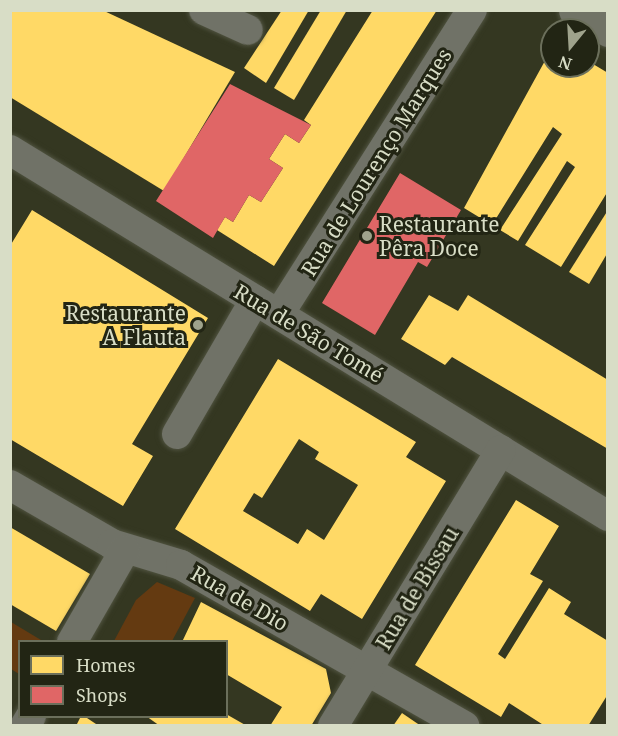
<!DOCTYPE html>
<meta charset="utf-8">
<style>
body{margin:0}
#map{position:relative;width:618px;height:736px;overflow:hidden;background:#343721;font-family:"Noto Serif",serif}
div>[style]{position:absolute}
[style*='--x']{left:calc(var(--x)*1px);top:calc(var(--y)*1px);width:calc(var(--w)*1px);rotate:calc(var(--a)*1deg)}
.green>*{inset:0;background:#643a11}
.homes>*{inset:0;background:#ffd966}
.shops>*{inset:0;background:#e06666}
.roads{filter:drop-shadow(0 0 2px #505340) drop-shadow(0 0 2px #505340)}
.street>*{height:30px;margin:-15px;padding:0 15px;transform-origin:15px;border-radius:15px;background:#707267}
.secondary>*{height:33px;margin:-16.5px;padding:0 16.5px;transform-origin:16.5px;border-radius:16.5px;background:#717366}
.dots>*{width:16px;height:16px;translate:-50% -50%;box-sizing:border-box;border:3px solid #222514;border-radius:50%}
span{translate:-50% -50%;white-space:nowrap;text-align:center;line-height:1.15;-webkit-text-stroke:6px #222514;paint-order:stroke}
.street-label{font-size:21px;color:#d8ddc6}
.poi-label{font-size:21px;color:#d8ddc6}
.left{translate:0 -50%;text-align:left}
.right{translate:-100% -50%;text-align:right}
.frame{position:absolute;inset:0;border:12px solid #d8ddc6;pointer-events:none}
.legend{position:absolute;left:18px;top:640px;width:210px;height:78px;box-sizing:border-box;background:#222514;border:2px solid #6b6f5b;margin:0;padding:8px 10px;list-style:none;font-size:18px;color:#d8ddc6}
.legend li{display:flex;align-items:center;gap:12px;height:30px}
.legend b{width:30px;border:2px solid #6b6f5b}
.north{position:absolute;left:540px;top:18px;width:60px;height:60px;box-sizing:border-box;background:#222514;border:2px solid #6b6f5b;border-radius:50%;rotate:198deg;font-size:16px;font-weight:700;line-height:24px;text-align:center;color:#d8ddc6}
.north::after{content:'';display:block;margin:auto;width:21px;height:27px;background:#9fa38c;clip-path:polygon(50% 0,100% 100%,50% 72%,0 100%)}
</style>
<div id="map">
<div class="green">
<i style="clip-path:polygon(157px 582px,195px 598px,172px 641px,114px 641px,136px 600px)"></i>
<i style="clip-path:polygon(11px 622px,41px 640px,20px 642px,19px 674px,11px 669px)"></i>
</div>
<div class="homes">
<i style="clip-path:polygon(10px 10px,102px 10px,235px 72px,164px 191px,10px 97px)"></i>
<i style="clip-path:polygon(282px 10px,309px 10px,266px 83px,244px 68px)"></i>
<i style="clip-path:polygon(321px 10px,347px 10px,294px 100px,274px 88px)"></i>
<i style="clip-path:polygon(373px 10px,437px 10px,274px 266px,217px 230px,225px 217px,233px 222px,249px 195px,261px 202px,283px 168px,269px 159px,285px 134px,299px 143px,311px 125px,304px 120px)"></i>
<i style="clip-path:polygon(552px 48px,552px 66px,588px 66px,588px 61px,608px 73px,608px 191px,561px 267px,525px 245px,575px 167px,567px 161px,518px 241px,500px 230px,562px 134px,553px 127px,492px 225px,464px 208px)"></i>
<i style="clip-path:polygon(32px 210px,208px 318px,132px 444px,153px 456px,123px 506px,10px 439px,10px 246px)"></i>
<i style="clip-path:polygon(608px 210px,608px 252px,589px 284px,569px 272px)"></i>
<i style="clip-path:polygon(429px 295px,458px 311px,468px 295px,608px 380px,608px 449px,452px 357px,445px 365px,401px 339px)"></i>
<i style="clip-path:polygon(evenodd,278px 359px,416px 442px,406px 457px,446px 481px,362px 619px,321px 594px,310px 611px,175px 529px,278px 359px,299px 439px,319px 452px,315px 459px,358px 485px,324px 540px,307px 529px,298px 544px,243px 511px,254px 493px,262px 498px,299px 439px)"></i>
<i style="clip-path:polygon(516px 500px,559px 526px,530px 574px,543px 581px,498px 654px,505px 659px,549px 588px,571px 602px,564px 614px,608px 641px,608px 694px,588px 726px,545px 726px,509px 703px,501px 717px,415px 665px)"></i>
<i style="clip-path:polygon(10px 527px,90px 574px,56px 631px,10px 604px)"></i>
<i style="clip-path:polygon(201px 602px,326px 669px,331px 693px,311px 726px,270px 726px,282px 707px,226px 674px,226px 642px,182px 642px)"></i>
<i style="clip-path:polygon(402px 713px,421px 726px,393px 726px)"></i>
<i style="clip-path:polygon(226px 714px,247px 726px,160px 726px,146px 716px)"></i>
<i style="clip-path:polygon(81px 716px,84px 716px,99px 726px,76px 726px)"></i>
</div>
<div class="shops">
<i style="clip-path:polygon(230px 84px,311px 125px,299px 143px,285px 134px,269px 159px,283px 168px,261px 202px,249px 195px,233px 222px,225px 217px,213px 238px,156px 201px)"></i>
<i style="clip-path:polygon(400px 173px,461px 210px,427px 267px,418px 262px,375px 335px,322px 303px)"></i>
</div>
<div class="roads">
<div class="street">
<i style="--x:204;--y:10;--w:48;--a:24.4"></i>
<i style="--x:10;--y:150;--w:701;--a:31.47"></i>
<i style="--x:279;--y:314;--w:360;--a:-57.6"></i>
<i style="--x:177;--y:434;--w:155;--a:-59.8"></i>
<i style="--x:10;--y:485;--w:118;--a:30"></i>
<i style="--x:112;--y:544;--w:72;--a:16.9"></i>
<i style="--x:181;--y:565;--w:326;--a:29.6"></i>
<i style="--x:72;--y:642;--w:106;--a:-60.1"></i>
<i style="--x:25;--y:726;--w:12;--a:-59"></i>
<i style="--x:333;--y:726;--w:323;--a:-58.7"></i>
</div>
<div class="secondary">
<i style="--x:575;--y:10;--w:39;--a:31"></i>
</div>
</div>
<div class="dots">
<i style="left:367px;top:236px;background:#9fa38c"></i>
<i style="left:198px;top:325px;background:#9fa38c"></i>
</div>
<div class="street-label">
<span style="left:376px;top:162px;rotate:-58deg">Rua de Lourenço Marques</span>
<span style="left:309px;top:333px;rotate:31deg">Rua de São Tomé</span>
<span style="left:417px;top:588px;rotate:-59deg">Rua de Bissau</span>
<span style="left:240px;top:598px;rotate:30deg">Rua de Dio</span>
</div>
<div class="poi-label">
<span class="left" style="left:379px;top:236px">Restaurante<br>Pêra Doce</span>
<span class="right" style="left:186px;top:325px">Restaurante<br>A Flauta</span>
</div>
<div class="frame"></div>
<ul class="legend">
<li><b style="height:16px;background:#ffd966"></b>Homes</li>
<li><b style="height:16px;background:#e06666"></b>Shops</li>
</ul>
<div class="north">N</div>
</div>
